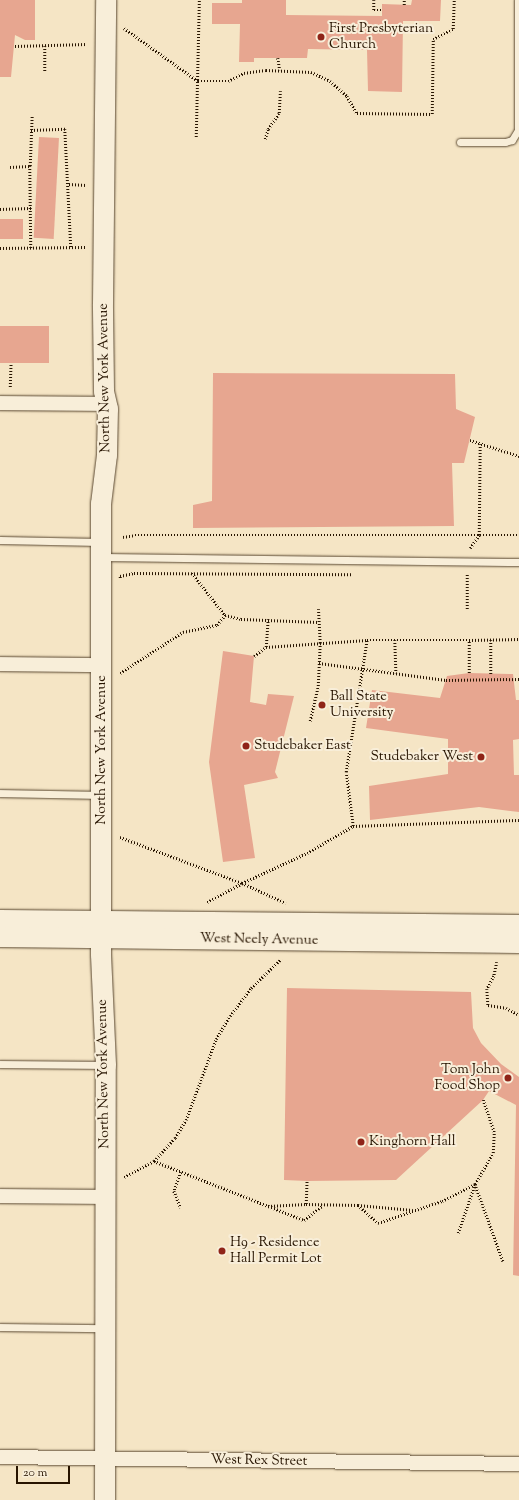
<!DOCTYPE html>
<style>
body{margin:0}
#map{position:relative;width:519px;height:1500px;overflow:hidden;background:#f5e5c5;font-family:"Sorts Mill Goudy",serif}
div>[style]{position:absolute}
[style*='--x']{left:calc(var(--x)*1px);top:calc(var(--y)*1px);width:calc(var(--w)*1px);rotate:calc(var(--a)*1deg)}
.building>*{inset:0;background:#e7a690;transform-origin:0 0}
.path>*{height:2.5px;margin-top:-1.25px;transform-origin:0;background:repeating-linear-gradient(90deg,#271400 0 1px,transparent 0 3px)}
.roads{filter:drop-shadow(0 0 1px #5a4831) drop-shadow(0 0 1px #5a4831)}
.lane>*{height:7px;margin:-3.5px;padding:0 3.5px;transform-origin:3.5px;border-radius:3.5px;background:#f8eed9}
.street>*{height:14px;margin:-7px;padding:0 7px;transform-origin:7px;border-radius:7px;background:#f8eed9}
.secondary>*{height:20px;margin:-10px;padding:0 10px;transform-origin:10px;border-radius:10px;background:#f8eed9}
.dots>*{width:11px;height:11px;translate:-50% -50%;box-sizing:border-box;border:2px solid #f8eed9;border-radius:50%}
span{translate:-50% -50%;white-space:nowrap;text-align:center;line-height:1.15;-webkit-text-stroke:4px #f8eed9;paint-order:stroke}
.poi-label{font-size:14px;color:#271400}
.left{translate:0 -50%;text-align:left}
.right{translate:-100% -50%;text-align:right}
.street-label{font-size:14px;color:#271400}
.scale{position:absolute;left:16px;top:1466px;width:54px;height:18px;box-sizing:border-box;border:2px solid #271400;border-top:0;padding-left:5px;font-size:12px;line-height:14px;white-space:nowrap;color:#271400;-webkit-text-stroke:3px #f8eed9;paint-order:stroke}
</style>
<div id="map">
<div class="building">
<i style="clip-path:polygon(0 0,35px 0,35px 40px,25px 40px,15px 35px,11px 77px,0 77px)"></i>
<i style="clip-path:polygon(242px 0,286px 0,286px 15px,382px 16px,382px 4px,411px 5px,412px 0,441px 0,440px 21px,403px 21px,402px 92px,368px 91px,367px 50px,308px 49px,307px 58px,254px 58px,254px 62px,239px 62px,240px 24px,212px 24px,212px 3px,242px 3px)"></i>
<i style="left:39px;top:137px;width:20px;height:101px;rotate:3deg"></i>
<i style="left:0;top:219px;width:23px;height:20px"></i>
<i style="left:0;top:326px;width:49px;height:37px"></i>
<i style="clip-path:polygon(213px 373px,455px 374px,456px 409px,475px 417px,464px 463px,452px 463px,454px 526px,193px 528px,193px 505px,212px 501px)"></i>
<i style="clip-path:polygon(223px 651px,254px 656px,250px 702px,266px 705px,268px 694px,294px 696px,275px 772px,278px 778px,244px 785px,255px 858px,223px 862px,209px 762px)"></i>
<i style="clip-path:polygon(469px 673px,513px 674px,516px 700px,519px 700px,519px 739px,513px 740px,514px 775px,519px 775px,519px 812px,479px 807px,370px 820px,369px 786px,448px 774px,448px 739px,366px 728px,372px 690px,440px 698px,447px 676px)"></i>
<i style="clip-path:polygon(287px 988px,471px 992px,473px 1028px,481px 1043px,501px 1064px,519px 1077px,519px 1276px,513px 1275px,516px 1105px,489px 1091px,483px 1100px,396px 1180px,307px 1181px,284px 1180px)"></i>
</div>
<div class="path">
<i style="--x:374;--y:0;--w:10;--a:90"></i>
<i style="--x:374;--y:10;--w:8;--a:0"></i>
<i style="--x:404;--y:5;--w:5;--a:-90"></i>
<i style="--x:124;--y:28;--w:91;--a:35.6"></i>
<i style="--x:198;--y:81;--w:30;--a:0"></i>
<i style="--x:228;--y:81;--w:18;--a:-27"></i>
<i style="--x:244;--y:73;--w:22;--a:-8"></i>
<i style="--x:266;--y:70;--w:45;--a:2.5"></i>
<i style="--x:311;--y:72;--w:21;--a:25"></i>
<i style="--x:330;--y:81;--w:23;--a:41"></i>
<i style="--x:347;--y:96;--w:20;--a:60"></i>
<i style="--x:357;--y:113;--w:75;--a:0.8"></i>
<i style="--x:432;--y:114;--w:75;--a:-89.2"></i>
<i style="--x:433;--y:39;--w:22;--a:-27"></i>
<i style="--x:453;--y:29;--w:29;--a:-88"></i>
<i style="--x:15;--y:46;--w:72;--a:-1.6"></i>
<i style="--x:45;--y:46;--w:26;--a:90"></i>
<i style="--x:278;--y:58;--w:12;--a:81"></i>
<i style="--x:31;--y:130;--w:34;--a:-2"></i>
<i style="--x:65;--y:129;--w:118;--a:87.1"></i>
<i style="--x:196;--y:137;--w:137;--a:-88.7"></i>
<i style="--x:265;--y:139;--w:10;--a:-73"></i>
<i style="--x:268;--y:129;--w:19;--a:-55"></i>
<i style="--x:279;--y:113;--w:22;--a:-87"></i>
<i style="--x:30;--y:166;--w:82;--a:89.3"></i>
<i style="--x:10;--y:167;--w:20;--a:-3"></i>
<i style="--x:30;--y:166;--w:51;--a:-87.8"></i>
<i style="--x:69;--y:184;--w:17;--a:3"></i>
<i style="--x:0;--y:209;--w:31;--a:-2"></i>
<i style="--x:0;--y:248;--w:85;--a:-0.7"></i>
<i style="--x:10;--y:387;--w:23;--a:-88"></i>
<i style="--x:470;--y:440;--w:52;--a:18.1"></i>
<i style="--x:123;--y:537;--w:12;--a:-9"></i>
<i style="--x:135;--y:535;--w:384;--a:0"></i>
<i style="--x:470;--y:548;--w:16;--a:-55"></i>
<i style="--x:479;--y:535;--w:91;--a:-89.4"></i>
<i style="--x:192;--y:573;--w:53;--a:51.8"></i>
<i style="--x:225;--y:615;--w:16;--a:14"></i>
<i style="--x:241;--y:619;--w:77;--a:2.2"></i>
<i style="--x:120;--y:578;--w:2;--a:-90"></i>
<i style="--x:120;--y:576;--w:14;--a:-12"></i>
<i style="--x:134;--y:573;--w:219;--a:0.3"></i>
<i style="--x:467;--y:609;--w:36;--a:-90"></i>
<i style="--x:395;--y:640;--w:33;--a:88"></i>
<i style="--x:491;--y:640;--w:34;--a:90"></i>
<i style="--x:266;--y:647;--w:101;--a:-4"></i>
<i style="--x:367;--y:640;--w:102;--a:0"></i>
<i style="--x:254;--y:656;--w:15;--a:-37"></i>
<i style="--x:266;--y:647;--w:28;--a:-86"></i>
<i style="--x:319;--y:663;--w:128;--a:7.6"></i>
<i style="--x:446;--y:680;--w:73;--a:-0.8"></i>
<i style="--x:120;--y:673;--w:75;--a:-33.1"></i>
<i style="--x:183;--y:632;--w:35;--a:-12"></i>
<i style="--x:217;--y:625;--w:13;--a:-51"></i>
<i style="--x:469;--y:673;--w:33;--a:-90"></i>
<i style="--x:469;--y:640;--w:50;--a:-1.1"></i>
<i style="--x:310;--y:721;--w:36;--a:-77"></i>
<i style="--x:318;--y:686;--w:43;--a:-87.3"></i>
<i style="--x:320;--y:643;--w:34;--a:-93"></i>
<i style="--x:353;--y:826;--w:54;--a:-97.4"></i>
<i style="--x:346;--y:772;--w:134;--a:-81"></i>
<i style="--x:120;--y:837;--w:130;--a:20.7"></i>
<i style="--x:242;--y:883;--w:48;--a:24.4"></i>
<i style="--x:207;--y:902;--w:40;--a:-28"></i>
<i style="--x:242;--y:883;--w:72;--a:-24.8"></i>
<i style="--x:307;--y:853;--w:53;--a:-30.4"></i>
<i style="--x:353;--y:826;--w:166;--a:-2.1"></i>
<i style="--x:497;--y:962;--w:14;--a:102"></i>
<i style="--x:494;--y:976;--w:15;--a:118"></i>
<i style="--x:487;--y:989;--w:16;--a:86"></i>
<i style="--x:488;--y:1005;--w:18;--a:9"></i>
<i style="--x:506;--y:1008;--w:15;--a:28"></i>
<i style="--x:154;--y:1161;--w:161;--a:21.5"></i>
<i style="--x:304;--y:1220;--w:24;--a:-38"></i>
<i style="--x:181;--y:1172;--w:20;--a:110"></i>
<i style="--x:174;--y:1191;--w:18;--a:68"></i>
<i style="--x:124;--y:1177;--w:34;--a:-28"></i>
<i style="--x:154;--y:1161;--w:31;--a:-48"></i>
<i style="--x:175;--y:1138;--w:21;--a:-59"></i>
<i style="--x:186;--y:1120;--w:86;--a:-69.7"></i>
<i style="--x:216;--y:1039;--w:27;--a:-59"></i>
<i style="--x:230;--y:1016;--w:35;--a:-53"></i>
<i style="--x:251;--y:988;--w:42;--a:-44"></i>
<i style="--x:306;--y:1204;--w:23;--a:-88"></i>
<i style="--x:358;--y:1205;--w:27;--a:42"></i>
<i style="--x:378;--y:1223;--w:68;--a:-19"></i>
<i style="--x:442;--y:1201;--w:37;--a:-27"></i>
<i style="--x:475;--y:1184;--w:82;--a:70"></i>
<i style="--x:268;--y:1206;--w:38;--a:-3"></i>
<i style="--x:306;--y:1204;--w:52;--a:1.1"></i>
<i style="--x:358;--y:1205;--w:55;--a:5.2"></i>
<i style="--x:458;--y:1233;--w:52;--a:-70.9"></i>
<i style="--x:475;--y:1184;--w:36;--a:-60"></i>
<i style="--x:493;--y:1153;--w:21;--a:-87"></i>
<i style="--x:494;--y:1132;--w:34;--a:-109"></i>
</div>
<div class="roads">
<div class="lane">
<i style="--x:460;--y:142;--w:45;--a:0"></i>
<i style="--x:505;--y:142;--w:7;--a:-16"></i>
<i style="--x:512;--y:140;--w:12;--a:-59"></i>
<i style="--x:518;--y:130;--w:130;--a:-90"></i>
<i style="--x:0;--y:540;--w:100;--a:1.1"></i>
<i style="--x:102;--y:557;--w:417;--a:0.7"></i>
<i style="--x:0;--y:793;--w:100;--a:1.1"></i>
<i style="--x:0;--y:1064;--w:106;--a:0.5"></i>
<i style="--x:0;--y:1327;--w:104;--a:0.6"></i>
</div>
<div class="street">
<i style="--x:0;--y:403;--w:107;--a:0.5"></i>
<i style="--x:0;--y:664;--w:102;--a:0.6"></i>
<i style="--x:0;--y:1196;--w:105;--a:0.5"></i>
<i style="--x:0;--y:1457;--w:519;--a:0.77"></i>
</div>
<div class="secondary">
<i style="--x:0;--y:920;--w:519;--a:0.55"></i>
<i style="--x:0;--y:937;--w:519;--a:0.66"></i>
<i style="--x:105;--y:1500;--w:435;--a:-89.9"></i>
<i style="--x:106;--y:1065;--w:111;--a:-92.6"></i>
<i style="--x:101;--y:954;--w:450;--a:-90"></i>
<i style="--x:101;--y:504;--w:49;--a:-83"></i>
<i style="--x:107;--y:455;--w:46;--a:-88.8"></i>
<i style="--x:108;--y:409;--w:18;--a:-103"></i>
<i style="--x:104;--y:391;--w:87;--a:-90.7"></i>
<i style="--x:103;--y:304;--w:304;--a:-89.4"></i>
</div>
</div>
<div class="dots">
<i style="left:321px;top:37px;background:#8f2418"></i>
<i style="left:322px;top:705px;background:#8f2418"></i>
<i style="left:246px;top:746px;background:#8f2418"></i>
<i style="left:481px;top:757px;background:#8f2418"></i>
<i style="left:508px;top:1078px;background:#8f2418"></i>
<i style="left:361px;top:1142px;background:#8f2418"></i>
<i style="left:222px;top:1251px;background:#8f2418"></i>
</div>
<div class="poi-label">
<span class="left" style="left:329px;top:37px">First Presbyterian<br>Church</span>
<span class="left" style="left:330px;top:705px">Ball State<br>University</span>
<span class="left" style="left:254px;top:746px">Studebaker East</span>
<span class="right" style="left:473px;top:757px">Studebaker West</span>
<span class="right" style="left:500px;top:1078px">Tom John<br>Food Shop</span>
<span class="left" style="left:369px;top:1142px">Kinghorn Hall</span>
<span class="left" style="left:230px;top:1251px">H9 - Residence<br>Hall Permit Lot</span>
</div>
<div class="street-label">
<span style="left:105px;top:378px;rotate:-91deg">North New York Avenue</span>
<span style="left:102px;top:750px;rotate:-90deg">North New York Avenue</span>
<span style="left:259px;top:940px;rotate:1deg">West Neely Avenue</span>
<span style="left:104px;top:1074px;rotate:-91deg">North New York Avenue</span>
<span style="left:259px;top:1461px;rotate:1deg">West Rex Street</span>
</div>
<div class="scale">20 m</div>
</div>
